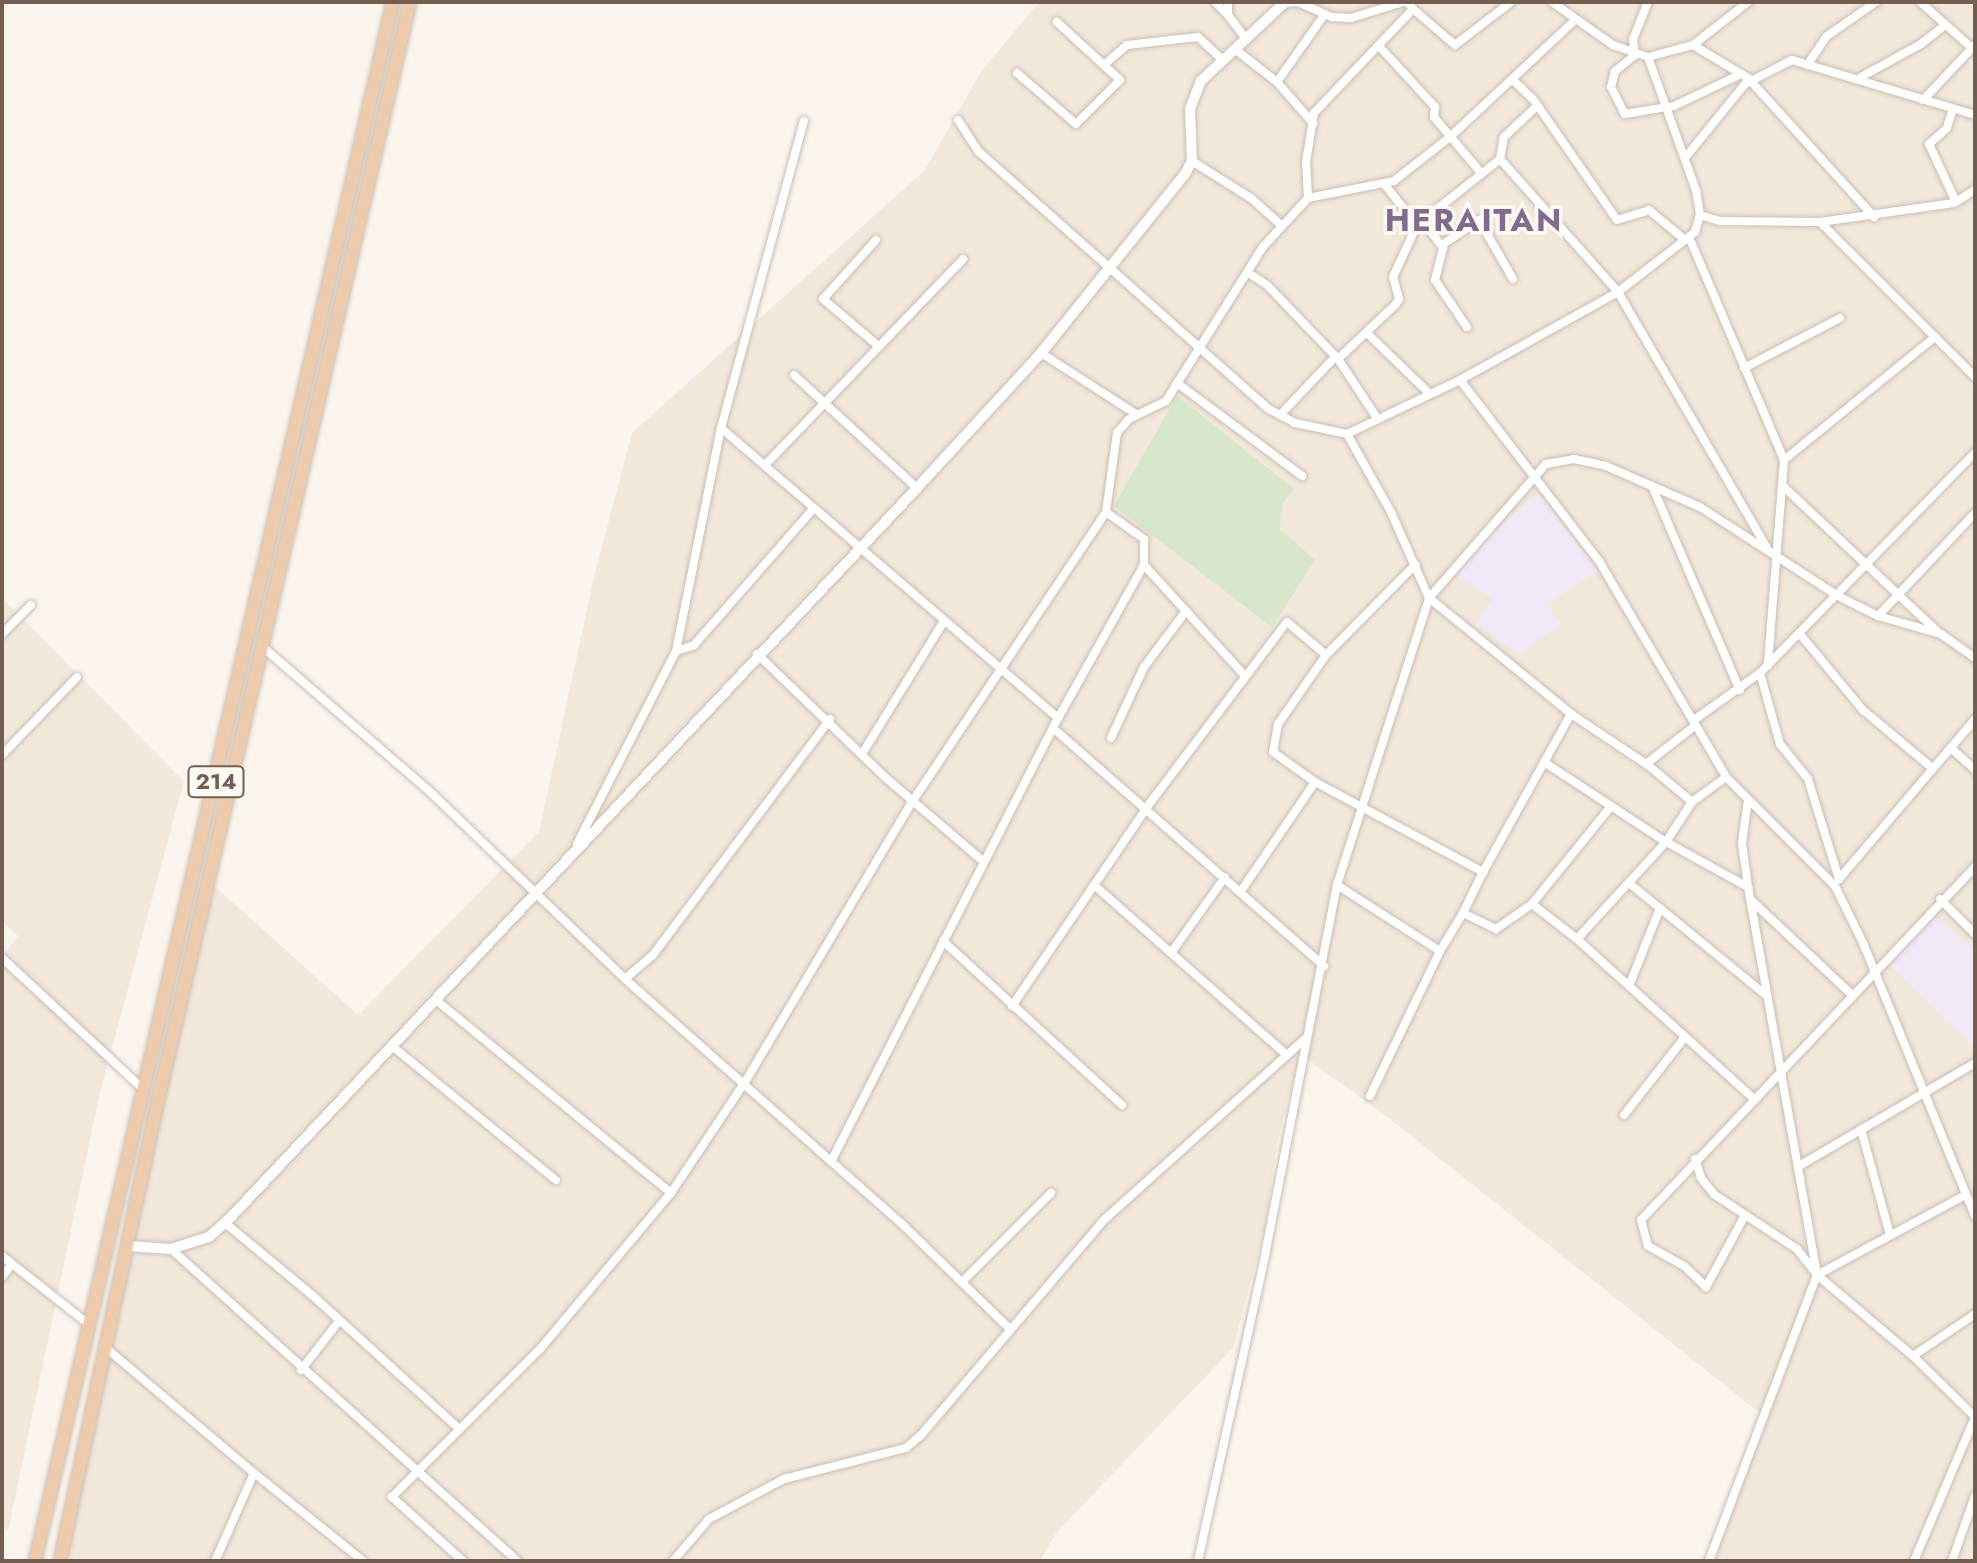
<!DOCTYPE html>
<style>
body{margin:0}
#map{position:relative;width:1977px;height:1563px;overflow:hidden;background:#fbf5ed;font-family:Jost,sans-serif}
div>[style]{position:absolute}
[style*='--x']{left:calc(var(--x)*1px);top:calc(var(--y)*1px);width:calc(var(--w)*1px);rotate:calc(var(--a)*1deg)}
.residential>*{inset:0;background:#f2e8dc}
.education>*{inset:0;background:#f2e9f8}
.green>*{inset:0;background:#d7e7cc}
.roads{filter:drop-shadow(0 0 2px #ccbeb3) drop-shadow(0 0 2px #ccbeb3)}
.minor>*{height:8px;margin:-4px;padding:0 4px;transform-origin:4px;border-radius:4px;background:#fff}
.tertiary>*{height:10px;margin:-5px;padding:0 5px;transform-origin:5px;border-radius:5px;background:#fff}
.trunk>*{height:12px;margin:-6px;padding:0 6px;transform-origin:6px;border-radius:6px;background:#efcbad}
span{translate:-50% -50%;white-space:nowrap;text-align:center;line-height:1.15;-webkit-text-stroke:7px #fdf9f3;paint-order:stroke}
.shield-label span{padding:2px 6px;background:#fdf9f3;border:2px solid;border-radius:6px;-webkit-text-stroke-width:0}
.shield-label{font-size:22px;color:#745e52;font-weight:700}
.district-label{font-size:32px;color:#836a8f;font-weight:700;letter-spacing:2px}
.frame{position:absolute;inset:0;border:4px solid #745e52;pointer-events:none}
</style>
<div id="map">
<div class="residential">
<i style="clip-path:polygon(1039px 2px,1975px 2px,1975px 1561px,1712px 1561px,1765px 1417px,1390px 1119px,1300px 1054px,1277px 1143px,1266px 1224px,1233px 1348px,1056px 1533px,1040px 1561px,61px 1561px,211px 883px,358px 1015px,539px 832px,594px 577px,632px 433px,924px 171px,981px 72px)"></i>
<i style="clip-path:polygon(2px 598px,184px 781px,100px 1092px,8px 1531px,2px 1526px,2px 957px,18px 936px,2px 921px)"></i>
</div>
<div class="education">
<i style="clip-path:polygon(1538px 493px,1597px 571px,1547px 604px,1561px 624px,1520px 654px,1474px 623px,1493px 599px,1455px 575px,1491px 533px)"></i>
<i style="clip-path:polygon(1936px 916px,1975px 951px,1975px 1048px,1888px 964px)"></i>
</div>
<div class="green">
<i style="clip-path:polygon(1177px 396px,1294px 489px,1283px 503px,1280px 529px,1315px 560px,1272px 627px,1114px 506px)"></i>
</div>
<div class="roads">
<div class="minor">
<i style="--x:1215;--y:2;--w:18;--a:45"></i>
<i style="--x:1228;--y:2;--w:13;--a:90"></i>
<i style="--x:1228;--y:15;--w:31;--a:53"></i>
<i style="--x:1552;--y:2;--w:75;--a:35.2"></i>
<i style="--x:1613;--y:45;--w:37;--a:19"></i>
<i style="--x:1648;--y:57;--w:47;--a:-14.9"></i>
<i style="--x:1693;--y:45;--w:70;--a:-38"></i>
<i style="--x:1648;--y:2;--w:40;--a:112"></i>
<i style="--x:1633;--y:39;--w:16;--a:83"></i>
<i style="--x:1635;--y:55;--w:26;--a:141"></i>
<i style="--x:1615;--y:71;--w:16;--a:104"></i>
<i style="--x:1611;--y:87;--w:30;--a:63"></i>
<i style="--x:1625;--y:114;--w:50;--a:-9.3"></i>
<i style="--x:1674;--y:106;--w:74;--a:-25.5"></i>
<i style="--x:1920;--y:2;--w:69;--a:41.5"></i>
<i style="--x:1283;--y:3;--w:15;--a:-4"></i>
<i style="--x:1298;--y:2;--w:37;--a:24"></i>
<i style="--x:1332;--y:17;--w:19;--a:3"></i>
<i style="--x:1351;--y:18;--w:54;--a:-17.1"></i>
<i style="--x:1413;--y:9;--w:55;--a:40.6"></i>
<i style="--x:1455;--y:45;--w:71;--a:-37.5"></i>
<i style="--x:1693;--y:45;--w:64;--a:31"></i>
<i style="--x:1748;--y:78;--w:188;--a:47.8"></i>
<i style="--x:1379;--y:46;--w:83;--a:47.4"></i>
<i style="--x:1435;--y:107;--w:10;--a:96"></i>
<i style="--x:1434;--y:117;--w:73;--a:50"></i>
<i style="--x:1236;--y:50;--w:52;--a:38"></i>
<i style="--x:1277;--y:82;--w:55;--a:48.7"></i>
<i style="--x:1648;--y:57;--w:141;--a:70.2"></i>
<i style="--x:1696;--y:190;--w:25;--a:81"></i>
<i style="--x:1810;--y:61;--w:30;--a:-56"></i>
<i style="--x:1827;--y:36;--w:60;--a:-34.8"></i>
<i style="--x:1104;--y:65;--w:30;--a:-41"></i>
<i style="--x:1127;--y:45;--w:71;--a:-6.4"></i>
<i style="--x:1198;--y:37;--w:34;--a:43"></i>
<i style="--x:1017;--y:73;--w:78;--a:40.8"></i>
<i style="--x:1076;--y:124;--w:62;--a:-45"></i>
<i style="--x:1120;--y:80;--w:86;--a:-137.4"></i>
<i style="--x:1861;--y:77;--w:68;--a:-28.8"></i>
<i style="--x:1921;--y:44;--w:31;--a:-38"></i>
<i style="--x:1512;--y:79;--w:29;--a:44"></i>
<i style="--x:1533;--y:99;--w:147;--a:55.2"></i>
<i style="--x:1617;--y:220;--w:34;--a:-17"></i>
<i style="--x:1649;--y:210;--w:47;--a:39.8"></i>
<i style="--x:1277;--y:82;--w:83;--a:-54.8"></i>
<i style="--x:1923;--y:100;--w:76;--a:-46.6"></i>
<i style="--x:1953;--y:109;--w:20;--a:108"></i>
<i style="--x:1947;--y:128;--w:24;--a:138"></i>
<i style="--x:1929;--y:144;--w:64;--a:65"></i>
<i style="--x:958;--y:120;--w:37;--a:57"></i>
<i style="--x:978;--y:151;--w:387;--a:41.6"></i>
<i style="--x:1267;--y:408;--w:32;--a:28"></i>
<i style="--x:1295;--y:423;--w:53;--a:11.9"></i>
<i style="--x:1347;--y:434;--w:125;--a:-25.5"></i>
<i style="--x:1460;--y:380;--w:181;--a:-29.1"></i>
<i style="--x:1618;--y:292;--w:98;--a:-37.9"></i>
<i style="--x:1695;--y:232;--w:18;--a:-74"></i>
<i style="--x:1700;--y:215;--w:21;--a:17"></i>
<i style="--x:1720;--y:221;--w:100;--a:0.6"></i>
<i style="--x:1820;--y:222;--w:135;--a:-8.1"></i>
<i style="--x:1954;--y:203;--w:25;--a:-32"></i>
<i style="--x:1685;--y:158;--w:95;--a:-51"></i>
<i style="--x:1745;--y:84;--w:53;--a:-27.1"></i>
<i style="--x:1792;--y:60;--w:191;--a:16.7"></i>
<i style="--x:1500;--y:159;--w:22;--a:-80"></i>
<i style="--x:1504;--y:137;--w:45;--a:-43.2"></i>
<i style="--x:1192;--y:161;--w:71;--a:32.3"></i>
<i style="--x:1252;--y:199;--w:40;--a:42"></i>
<i style="--x:1385;--y:185;--w:51;--a:51.3"></i>
<i style="--x:1417;--y:225;--w:106;--a:-38.5"></i>
<i style="--x:1500;--y:159;--w:178;--a:48.4"></i>
<i style="--x:1618;--y:292;--w:296;--a:59.8"></i>
<i style="--x:1308;--y:198;--w:36;--a:-93"></i>
<i style="--x:1306;--y:162;--w:50;--a:-80.7"></i>
<i style="--x:1314;--y:113;--w:144;--a:-46.4"></i>
<i style="--x:1413;--y:9;--w:9;--a:-131"></i>
<i style="--x:1422;--y:220;--w:35;--a:53"></i>
<i style="--x:1443;--y:248;--w:33;--a:104"></i>
<i style="--x:1435;--y:280;--w:57;--a:55.8"></i>
<i style="--x:1820;--y:222;--w:219;--a:45"></i>
<i style="--x:1689;--y:237;--w:242;--a:66.9"></i>
<i style="--x:1784;--y:460;--w:206;--a:94.5"></i>
<i style="--x:876;--y:240;--w:79;--a:131.9"></i>
<i style="--x:823;--y:299;--w:71;--a:40.4"></i>
<i style="--x:1442;--y:245;--w:45;--a:-34"></i>
<i style="--x:1479;--y:220;--w:68;--a:60"></i>
<i style="--x:1247;--y:272;--w:24;--a:33"></i>
<i style="--x:1267;--y:285;--w:103;--a:46.2"></i>
<i style="--x:1338;--y:359;--w:71;--a:56.5"></i>
<i style="--x:1368;--y:334;--w:86;--a:44.1"></i>
<i style="--x:1041;--y:353;--w:113;--a:32.7"></i>
<i style="--x:1338;--y:359;--w:79;--a:-43.5"></i>
<i style="--x:1395;--y:305;--w:7;--a:-56"></i>
<i style="--x:1399;--y:299;--w:23;--a:-105"></i>
<i style="--x:1393;--y:277;--w:57;--a:-65.2"></i>
<i style="--x:1744;--y:368;--w:108;--a:-27.5"></i>
<i style="--x:794;--y:375;--w:167;--a:42.6"></i>
<i style="--x:1460;--y:380;--w:228;--a:52.5"></i>
<i style="--x:1599;--y:561;--w:251;--a:59.5"></i>
<i style="--x:1726;--y:777;--w:154;--a:45"></i>
<i style="--x:1835;--y:886;--w:64;--a:63.8"></i>
<i style="--x:1863;--y:943;--w:295;--a:67.7"></i>
<i style="--x:1177;--y:383;--w:156;--a:36.6"></i>
<i style="--x:1280;--y:415;--w:80;--a:-46.5"></i>
<i style="--x:721;--y:428;--w:445;--a:40.7"></i>
<i style="--x:1347;--y:434;--w:90;--a:60.6"></i>
<i style="--x:1391;--y:512;--w:94;--a:66.2"></i>
<i style="--x:1429;--y:598;--w:183;--a:39.2"></i>
<i style="--x:1571;--y:714;--w:94;--a:33.7"></i>
<i style="--x:1649;--y:766;--w:56;--a:39.9"></i>
<i style="--x:1784;--y:460;--w:195;--a:-39.2"></i>
<i style="--x:767;--y:463;--w:283;--a:-46.1"></i>
<i style="--x:1652;--y:486;--w:222;--a:66.7"></i>
<i style="--x:1784;--y:487;--w:210;--a:43.3"></i>
<i style="--x:1106;--y:512;--w:80;--a:-82.1"></i>
<i style="--x:1117;--y:433;--w:18;--a:-49"></i>
<i style="--x:1129;--y:419;--w:41;--a:-25.9"></i>
<i style="--x:1166;--y:401;--w:182;--a:-57.8"></i>
<i style="--x:1263;--y:247;--w:67;--a:-47.4"></i>
<i style="--x:1308;--y:198;--w:88;--a:-11.2"></i>
<i style="--x:1394;--y:181;--w:71;--a:-38.2"></i>
<i style="--x:1450;--y:137;--w:171;--a:-43.1"></i>
<i style="--x:1144;--y:565;--w:150;--a:47.7"></i>
<i style="--x:1878;--y:616;--w:141;--a:-46.7"></i>
<i style="--x:1799;--y:633;--w:100;--a:50.3"></i>
<i style="--x:1863;--y:710;--w:90;--a:40"></i>
<i style="--x:2;--y:634;--w:41;--a:-45"></i>
<i style="--x:264;--y:648;--w:216;--a:40.9"></i>
<i style="--x:427;--y:789;--w:274;--a:43.8"></i>
<i style="--x:625;--y:979;--w:374;--a:41.5"></i>
<i style="--x:905;--y:1227;--w:145;--a:44.2"></i>
<i style="--x:676;--y:651;--w:19;--a:-18"></i>
<i style="--x:694;--y:645;--w:182;--a:-48.8"></i>
<i style="--x:757;--y:654;--w:179;--a:43.9"></i>
<i style="--x:886;--y:778;--w:129;--a:40.6"></i>
<i style="--x:1326;--y:655;--w:84;--a:124.8"></i>
<i style="--x:1278;--y:724;--w:28;--a:100"></i>
<i style="--x:1273;--y:752;--w:52;--a:35.5"></i>
<i style="--x:1315;--y:782;--w:191;--a:28.2"></i>
<i style="--x:1483;--y:872;--w:181;--a:-60.9"></i>
<i style="--x:1760;--y:673;--w:74;--a:74.3"></i>
<i style="--x:1780;--y:744;--w:45;--a:51.3"></i>
<i style="--x:1808;--y:779;--w:105;--a:72.8"></i>
<i style="--x:1839;--y:879;--w:210;--a:-49.6"></i>
<i style="--x:1694;--y:720;--w:81;--a:-35.5"></i>
<i style="--x:1760;--y:673;--w:308;--a:-45.7"></i>
<i style="--x:1053;--y:728;--w:361;--a:41.3"></i>
<i style="--x:1111;--y:738;--w:78;--a:-65.1"></i>
<i style="--x:1144;--y:667;--w:70;--a:-53.1"></i>
<i style="--x:1952;--y:749;--w:31;--a:42"></i>
<i style="--x:862;--y:754;--w:154;--a:-58.3"></i>
<i style="--x:2;--y:755;--w:108;--a:-46.1"></i>
<i style="--x:1544;--y:762;--w:146;--a:33.3"></i>
<i style="--x:1666;--y:842;--w:94;--a:28.8"></i>
<i style="--x:1748;--y:887;--w:394;--a:79.9"></i>
<i style="--x:1817;--y:1275;--w:306;--a:110.7"></i>
<i style="--x:1646;--y:764;--w:63;--a:-38"></i>
<i style="--x:1748;--y:800;--w:43;--a:97.9"></i>
<i style="--x:1742;--y:843;--w:44;--a:82.2"></i>
<i style="--x:577;--y:844;--w:217;--a:-62.8"></i>
<i style="--x:676;--y:651;--w:227;--a:-78.6"></i>
<i style="--x:721;--y:428;--w:318;--a:-74.9"></i>
<i style="--x:1629;--y:883;--w:178;--a:39.3"></i>
<i style="--x:1094;--y:885;--w:257;--a:41.4"></i>
<i style="--x:1337;--y:885;--w:122;--a:32.7"></i>
<i style="--x:1440;--y:951;--w:44;--a:-58.8"></i>
<i style="--x:1463;--y:913;--w:37;--a:26"></i>
<i style="--x:1496;--y:929;--w:44;--a:-34.8"></i>
<i style="--x:1532;--y:904;--w:57;--a:37.9"></i>
<i style="--x:1577;--y:939;--w:132;--a:-47.5"></i>
<i style="--x:1666;--y:842;--w:48;--a:-57"></i>
<i style="--x:1692;--y:802;--w:42;--a:-36.3"></i>
<i style="--x:1241;--y:891;--w:132;--a:-55.8"></i>
<i style="--x:1940;--y:899;--w:49;--a:45"></i>
<i style="--x:1751;--y:900;--w:137;--a:43.2"></i>
<i style="--x:1532;--y:904;--w:126;--a:-51.1"></i>
<i style="--x:1463;--y:913;--w:46;--a:-64"></i>
<i style="--x:1577;--y:939;--w:240;--a:42.1"></i>
<i style="--x:943;--y:941;--w:243;--a:42.5"></i>
<i style="--x:1171;--y:953;--w:93;--a:-54.6"></i>
<i style="--x:2;--y:958;--w:192;--a:42.9"></i>
<i style="--x:625;--y:979;--w:37;--a:-41"></i>
<i style="--x:653;--y:955;--w:295;--a:-53.1"></i>
<i style="--x:1629;--y:986;--w:84;--a:-68.3"></i>
<i style="--x:436;--y:1000;--w:304;--a:39.4"></i>
<i style="--x:1012;--y:1006;--w:240;--a:-55.8"></i>
<i style="--x:1147;--y:807;--w:232;--a:-52.9"></i>
<i style="--x:1287;--y:622;--w:51;--a:40.2"></i>
<i style="--x:1326;--y:655;--w:127;--a:-45.3"></i>
<i style="--x:392;--y:1046;--w:212;--a:39.3"></i>
<i style="--x:1370;--y:1096;--w:161;--a:-64.2"></i>
<i style="--x:1624;--y:1115;--w:99;--a:-52"></i>
<i style="--x:1861;--y:1129;--w:110;--a:74.7"></i>
<i style="--x:1695;--y:1159;--w:20;--a:72"></i>
<i style="--x:1701;--y:1178;--w:22;--a:51"></i>
<i style="--x:1715;--y:1195;--w:98;--a:33.4"></i>
<i style="--x:1797;--y:1249;--w:33;--a:52"></i>
<i style="--x:1817;--y:1275;--w:126;--a:40.2"></i>
<i style="--x:1913;--y:1356;--w:87;--a:44.5"></i>
<i style="--x:1799;--y:1166;--w:204;--a:-30.3"></i>
<i style="--x:1744;--y:1217;--w:80;--a:118.5"></i>
<i style="--x:1706;--y:1287;--w:30;--a:-136"></i>
<i style="--x:1684;--y:1266;--w:41;--a:-150.9"></i>
<i style="--x:1648;--y:1246;--w:27;--a:-105"></i>
<i style="--x:1641;--y:1220;--w:486;--a:-46.6"></i>
<i style="--x:225;--y:1223;--w:113;--a:39.6"></i>
<i style="--x:312;--y:1295;--w:196;--a:42.3"></i>
<i style="--x:171;--y:1249;--w:467;--a:42"></i>
<i style="--x:2;--y:1256;--w:113;--a:38.2"></i>
<i style="--x:1817;--y:1275;--w:167;--a:-28.3"></i>
<i style="--x:2;--y:1277;--w:16;--a:-52"></i>
<i style="--x:962;--y:1282;--w:126;--a:-45"></i>
<i style="--x:106;--y:1348;--w:194;--a:40.2"></i>
<i style="--x:254;--y:1473;--w:96;--a:113.9"></i>
<i style="--x:1913;--y:1356;--w:75;--a:-34.1"></i>
<i style="--x:301;--y:1370;--w:62;--a:-52.2"></i>
<i style="--x:254;--y:1473;--w:140;--a:38.9"></i>
<i style="--x:463;--y:1561;--w:96;--a:-138"></i>
<i style="--x:392;--y:1497;--w:209;--a:-45"></i>
<i style="--x:540;--y:1349;--w:204;--a:-50"></i>
<i style="--x:671;--y:1193;--w:133;--a:-56.3"></i>
<i style="--x:745;--y:1082;--w:330;--a:-59.2"></i>
<i style="--x:914;--y:799;--w:345;--a:-56.2"></i>
<i style="--x:1106;--y:512;--w:47;--a:35.4"></i>
<i style="--x:1144;--y:539;--w:26;--a:90"></i>
<i style="--x:1144;--y:565;--w:176;--a:119.3"></i>
<i style="--x:1058;--y:718;--w:498;--a:117.1"></i>
<i style="--x:673;--y:1561;--w:55;--a:-49.4"></i>
<i style="--x:709;--y:1519;--w:85;--a:-28.1"></i>
<i style="--x:784;--y:1479;--w:126;--a:-14.3"></i>
<i style="--x:906;--y:1448;--w:20;--a:-41"></i>
<i style="--x:921;--y:1435;--w:284;--a:-49.6"></i>
<i style="--x:1105;--y:1219;--w:272;--a:-42"></i>
<i style="--x:1198;--y:1561;--w:313;--a:-77.6"></i>
<i style="--x:1265;--y:1255;--w:377;--a:-79"></i>
<i style="--x:1337;--y:885;--w:301;--a:-72.2"></i>
<i style="--x:1429;--y:598;--w:178;--a:-48.9"></i>
<i style="--x:1546;--y:464;--w:28;--a:-10"></i>
<i style="--x:1574;--y:459;--w:33;--a:12"></i>
<i style="--x:1606;--y:466;--w:103;--a:23.6"></i>
<i style="--x:1700;--y:507;--w:164;--a:32.8"></i>
<i style="--x:1838;--y:596;--w:45;--a:26.6"></i>
<i style="--x:1878;--y:616;--w:66;--a:15.9"></i>
<i style="--x:1941;--y:634;--w:42;--a:35.2"></i>
<i style="--x:1914;--y:1561;--w:156;--a:-67"></i>
<i style="--x:1952;--y:1561;--w:69;--a:-70.5"></i>
</div>
<div class="tertiary">
<i style="--x:129;--y:1246;--w:42;--a:4.1"></i>
<i style="--x:171;--y:1249;--w:40;--a:-18"></i>
<i style="--x:209;--y:1237;--w:31;--a:-42"></i>
<i style="--x:232;--y:1216;--w:1000;--a:-46.74"></i>
<i style="--x:917;--y:488;--w:183;--a:-47.4"></i>
<i style="--x:1041;--y:353;--w:230;--a:-51.2"></i>
<i style="--x:1185;--y:174;--w:15;--a:-62"></i>
<i style="--x:1192;--y:161;--w:52;--a:-92.2"></i>
<i style="--x:1190;--y:109;--w:30;--a:-69"></i>
<i style="--x:1201;--y:81;--w:115;--a:-43.2"></i>
</div>
<div class="trunk">
<i style="--x:35;--y:1561;--w:1600;--a:-77.07"></i>
<i style="--x:60;--y:1561;--w:480;--a:-78"></i>
<i style="--x:160;--y:1092;--w:1118;--a:-77.08"></i>
</div>
</div>
<div class="shield-label">
<span style="left:216px;top:782px">214</span>
</div>
<div class="district-label">
<span style="left:1474px;top:220px">HERAITAN</span>
</div>
<div class="frame"></div>
</div>
